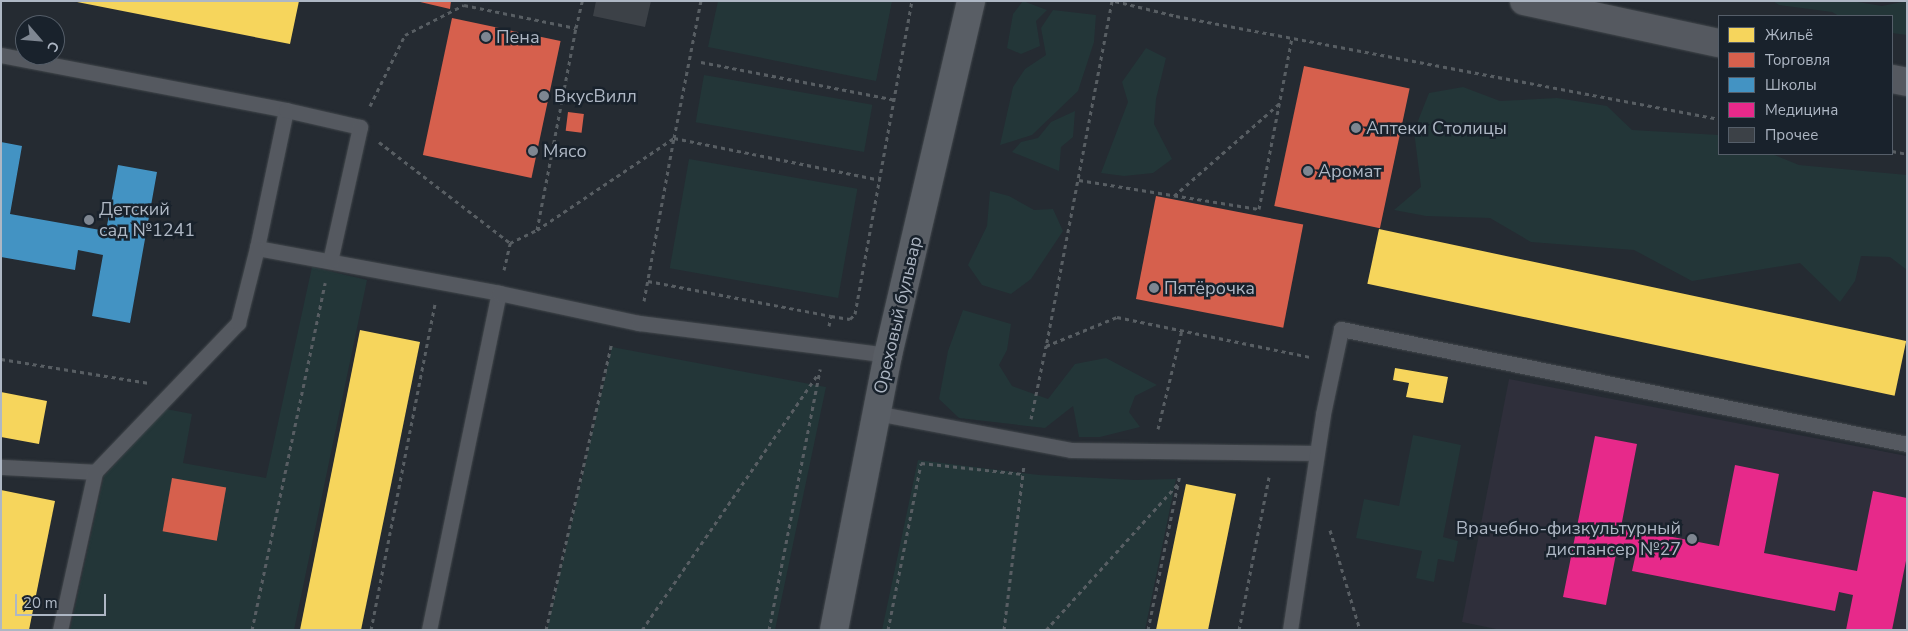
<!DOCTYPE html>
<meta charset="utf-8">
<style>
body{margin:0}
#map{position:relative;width:1908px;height:631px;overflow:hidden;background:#252b32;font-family:"Nunito Sans",sans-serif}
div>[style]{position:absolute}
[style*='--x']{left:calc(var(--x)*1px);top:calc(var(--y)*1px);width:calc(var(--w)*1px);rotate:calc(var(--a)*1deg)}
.medical>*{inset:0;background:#2f2f3b}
.green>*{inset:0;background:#233638;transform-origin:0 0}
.homes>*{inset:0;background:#f6d55c;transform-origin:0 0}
.shops>*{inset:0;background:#d6604d;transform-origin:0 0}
.schools>*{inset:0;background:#4393c3}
.health>*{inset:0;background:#e7298a}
.building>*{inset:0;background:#3c4147}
.path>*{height:3px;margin-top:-1.5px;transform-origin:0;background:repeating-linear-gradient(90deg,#585e63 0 4px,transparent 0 8px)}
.roads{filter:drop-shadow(0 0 1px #42474c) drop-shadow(0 0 1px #42474c)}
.service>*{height:15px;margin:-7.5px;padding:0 7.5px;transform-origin:7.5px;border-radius:7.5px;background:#555960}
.tertiary>*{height:28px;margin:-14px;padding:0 14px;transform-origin:14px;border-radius:14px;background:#555960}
.secondary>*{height:28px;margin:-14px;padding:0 14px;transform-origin:14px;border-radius:14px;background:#595e65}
.dots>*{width:14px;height:14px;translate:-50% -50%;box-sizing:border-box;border:2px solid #19222c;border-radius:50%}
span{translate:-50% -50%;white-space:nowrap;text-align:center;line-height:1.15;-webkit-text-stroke:5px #19222c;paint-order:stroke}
.poi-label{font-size:18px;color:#aeb7c4}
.left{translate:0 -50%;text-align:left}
.right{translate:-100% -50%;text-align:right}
.street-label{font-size:18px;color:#aeb7c4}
.frame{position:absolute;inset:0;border:2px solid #aeb7c4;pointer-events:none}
.legend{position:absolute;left:1718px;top:15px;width:175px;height:140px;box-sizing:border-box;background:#19222c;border:1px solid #555e69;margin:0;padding:6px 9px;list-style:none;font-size:15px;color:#aeb7c4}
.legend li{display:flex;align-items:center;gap:10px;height:25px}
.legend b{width:25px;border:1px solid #555e69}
.north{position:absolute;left:15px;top:15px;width:50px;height:50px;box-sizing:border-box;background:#19222c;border:1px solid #555e69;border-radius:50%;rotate:117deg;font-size:14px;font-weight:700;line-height:20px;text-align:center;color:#aeb7c4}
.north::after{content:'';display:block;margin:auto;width:18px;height:22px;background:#7e8691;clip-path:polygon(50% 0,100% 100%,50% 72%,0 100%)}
.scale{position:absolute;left:15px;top:594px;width:91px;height:22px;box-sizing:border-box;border:2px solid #aeb7c4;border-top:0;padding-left:6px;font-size:15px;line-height:18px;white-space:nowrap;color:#aeb7c4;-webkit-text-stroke:4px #19222c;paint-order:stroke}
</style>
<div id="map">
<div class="medical">
<i style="clip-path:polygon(1509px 379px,1907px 456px,1907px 630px,1501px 630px,1462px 622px)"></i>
</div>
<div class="green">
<i style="clip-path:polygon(718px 1px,892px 1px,876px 81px,708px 47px)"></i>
<i style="clip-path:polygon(1023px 1px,1047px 10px,1036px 21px,1040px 46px,1021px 54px,1007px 48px,1013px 14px)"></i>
<i style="clip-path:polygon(1773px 1px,1852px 1px,1882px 6px,1907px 1px,1907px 35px,1892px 33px,1892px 16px,1839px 16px,1832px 12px,1779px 5px)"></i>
<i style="clip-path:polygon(1053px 10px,1096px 15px,1094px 42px,1078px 91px,1032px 135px,1000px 145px,1013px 87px,1025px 69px,1046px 55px,1041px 28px)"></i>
<i style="clip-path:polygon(1146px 48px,1166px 58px,1156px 99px,1154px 124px,1172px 159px,1153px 173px,1124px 176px,1101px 173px,1128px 102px,1122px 82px)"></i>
<i style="left:704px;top:75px;width:171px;height:48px;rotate:10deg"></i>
<i style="clip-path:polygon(1463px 87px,1500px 101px,1557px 98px,1607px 106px,1632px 130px,1719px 135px,1719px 154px,1772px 154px,1799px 165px,1907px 175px,1907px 270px,1890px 257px,1861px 256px,1855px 281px,1840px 302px,1800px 263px,1692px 281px,1634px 250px,1531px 242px,1490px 218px,1426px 216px,1394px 210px,1421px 187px,1414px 131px,1429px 93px)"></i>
<i style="clip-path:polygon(1075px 111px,1073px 137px,1061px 147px,1059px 171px,1012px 152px,1021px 142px,1038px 138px,1051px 122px)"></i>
<i style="left:689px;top:159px;width:171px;height:111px;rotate:10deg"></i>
<i style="clip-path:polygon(990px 191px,1009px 196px,1034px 210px,1053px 209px,1063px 231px,1031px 279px,1011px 294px,982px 285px,968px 265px,987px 226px)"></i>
<i style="clip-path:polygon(312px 267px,367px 280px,294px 630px,70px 630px,104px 476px,166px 409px,192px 414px,183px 463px,266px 478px)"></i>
<i style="clip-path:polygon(963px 310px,1011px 324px,1007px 350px,999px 365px,1012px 386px,1048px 399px,1075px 364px,1106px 358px,1157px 385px,1135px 396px,1129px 412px,1140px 427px,1100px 437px,1079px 437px,1073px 406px,1045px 428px,959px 418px,939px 399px,948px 351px)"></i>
<i style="clip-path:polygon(612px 347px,826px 387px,775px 630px,547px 630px)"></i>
<i style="clip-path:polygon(1413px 435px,1461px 445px,1443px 537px,1458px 541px,1454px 562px,1438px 559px,1434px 582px,1416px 578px,1422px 551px,1356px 538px,1364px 499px,1399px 506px)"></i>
<i style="clip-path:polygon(918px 460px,1039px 475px,1135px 480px,1176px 479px,1145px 630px,882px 630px)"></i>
</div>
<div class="homes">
<i style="clip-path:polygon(72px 1px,299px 1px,290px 44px)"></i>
<i style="left:1379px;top:229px;width:539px;height:56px;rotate:12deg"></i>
<i style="clip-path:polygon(360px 330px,420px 342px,393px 475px,361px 630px,300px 630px)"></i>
<i style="clip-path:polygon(1395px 368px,1448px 377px,1443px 403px,1406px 397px,1409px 383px,1393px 380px)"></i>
<i style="clip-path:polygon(1px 392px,47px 401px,39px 444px,1px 437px)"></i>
<i style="clip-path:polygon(1186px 484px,1236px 494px,1223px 558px,1208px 630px,1156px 630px)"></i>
<i style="clip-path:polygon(1px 490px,55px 501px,29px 630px,1px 630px)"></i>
</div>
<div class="shops">
<i style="clip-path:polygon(416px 1px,451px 1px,450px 9px)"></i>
<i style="left:452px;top:18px;width:111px;height:140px;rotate:12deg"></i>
<i style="left:1304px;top:66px;width:108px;height:143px;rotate:12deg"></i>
<i style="left:568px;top:112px;width:16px;height:19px;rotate:7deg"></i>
<i style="left:1156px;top:196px;width:150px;height:105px;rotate:11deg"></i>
<i style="left:172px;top:478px;width:55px;height:54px;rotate:10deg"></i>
</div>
<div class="schools">
<i style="clip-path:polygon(1px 142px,22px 146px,10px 214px,106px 231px,118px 165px,157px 172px,130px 323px,92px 316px,103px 255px,78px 250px,75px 270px,1px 257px)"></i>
</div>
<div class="health">
<i style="clip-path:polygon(1595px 436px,1637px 444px,1621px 527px,1719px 546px,1735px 465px,1779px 474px,1764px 553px,1857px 571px,1873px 491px,1907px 498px,1907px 556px,1892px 630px,1846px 630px,1853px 595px,1839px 592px,1835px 611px,1632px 571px,1636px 553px,1617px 549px,1606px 605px,1563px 597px)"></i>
</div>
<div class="building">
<i style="clip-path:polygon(596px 1px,651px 1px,645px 27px,593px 16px)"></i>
</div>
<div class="path">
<i style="--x:1112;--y:1;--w:351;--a:100.8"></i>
<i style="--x:1046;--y:346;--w:77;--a:-22.2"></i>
<i style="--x:1117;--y:317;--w:198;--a:11.7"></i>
<i style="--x:1115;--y:1;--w:63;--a:13.8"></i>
<i style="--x:1176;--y:16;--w:553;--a:10.74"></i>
<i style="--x:701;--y:62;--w:199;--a:11"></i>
<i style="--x:370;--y:106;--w:79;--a:-63.8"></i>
<i style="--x:405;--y:35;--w:66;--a:-27"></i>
<i style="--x:464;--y:5;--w:114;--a:11.6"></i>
<i style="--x:576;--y:28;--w:28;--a:-77"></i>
<i style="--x:379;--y:142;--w:165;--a:37.6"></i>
<i style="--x:1892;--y:151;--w:15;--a:11"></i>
<i style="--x:1079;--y:180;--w:182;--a:9.2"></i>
<i style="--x:1259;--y:209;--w:174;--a:-79.1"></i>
<i style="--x:1174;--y:196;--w:141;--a:-41.3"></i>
<i style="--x:537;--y:230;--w:206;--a:-79.1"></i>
<i style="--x:504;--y:270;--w:28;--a:-77"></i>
<i style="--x:510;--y:243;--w:30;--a:-26"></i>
<i style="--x:537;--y:230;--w:165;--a:-33.9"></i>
<i style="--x:674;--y:138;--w:140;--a:-78.9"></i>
<i style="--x:648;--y:281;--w:186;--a:10.8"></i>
<i style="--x:644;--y:301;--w:166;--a:-79.6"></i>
<i style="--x:674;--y:138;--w:211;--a:11.5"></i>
<i style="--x:829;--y:326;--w:10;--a:-79"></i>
<i style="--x:831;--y:316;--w:19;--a:9"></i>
<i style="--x:850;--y:319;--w:7;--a:-45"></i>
<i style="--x:855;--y:314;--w:318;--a:-79.7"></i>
<i style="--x:1;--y:359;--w:150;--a:9.2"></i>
<i style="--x:1031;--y:419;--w:75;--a:-78.4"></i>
<i style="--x:1158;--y:429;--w:102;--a:-76.4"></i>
<i style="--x:1330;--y:530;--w:104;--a:73.3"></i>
<i style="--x:252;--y:630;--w:355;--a:-78.1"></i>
<i style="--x:371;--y:630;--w:332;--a:-78.9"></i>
<i style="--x:546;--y:630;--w:295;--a:-77.1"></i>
<i style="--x:642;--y:630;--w:309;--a:-55.5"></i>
<i style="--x:769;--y:630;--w:266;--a:-78.9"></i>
<i style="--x:888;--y:630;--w:170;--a:-78.8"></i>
<i style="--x:921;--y:463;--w:103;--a:6.2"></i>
<i style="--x:1004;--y:630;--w:167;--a:-83.1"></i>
<i style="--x:1046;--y:630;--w:197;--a:-47.9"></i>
<i style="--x:1148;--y:630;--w:159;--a:-78.4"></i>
<i style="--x:1239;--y:630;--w:156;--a:-78.9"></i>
</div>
<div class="roads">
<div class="service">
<i style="--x:1;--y:55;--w:290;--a:10.9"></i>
<i style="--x:286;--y:110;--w:141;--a:101.9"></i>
<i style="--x:257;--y:248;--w:246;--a:10.5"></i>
<i style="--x:286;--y:110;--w:76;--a:12.9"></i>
<i style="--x:360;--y:127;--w:137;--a:102.6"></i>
<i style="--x:876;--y:413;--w:198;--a:10.7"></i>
<i style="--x:1071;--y:450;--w:246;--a:0.7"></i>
<i style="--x:1;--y:467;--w:94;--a:3"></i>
<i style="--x:95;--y:472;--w:207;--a:-46.2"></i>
<i style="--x:238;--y:323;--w:77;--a:-75.8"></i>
<i style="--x:60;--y:630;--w:162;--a:-77.5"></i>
<i style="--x:429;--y:630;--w:344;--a:-78.3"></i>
<i style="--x:499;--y:293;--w:143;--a:12.1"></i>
<i style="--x:639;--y:323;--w:251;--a:7.3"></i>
<i style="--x:1290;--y:630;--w:219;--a:-81.3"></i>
<i style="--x:1323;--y:414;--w:87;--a:-78"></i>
<i style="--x:1341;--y:329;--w:578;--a:11.49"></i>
</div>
<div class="tertiary">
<i style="--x:1524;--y:1;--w:199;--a:12.2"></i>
<i style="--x:1892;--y:79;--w:15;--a:11"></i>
</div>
<div class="secondary">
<i style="--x:834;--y:630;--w:280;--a:-78.9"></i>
<i style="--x:888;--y:355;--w:364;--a:-76.8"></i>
</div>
</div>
<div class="dots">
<i style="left:486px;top:37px;background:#7e8691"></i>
<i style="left:544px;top:96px;background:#7e8691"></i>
<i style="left:1356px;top:128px;background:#7e8691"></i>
<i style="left:533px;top:151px;background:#7e8691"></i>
<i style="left:1308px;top:171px;background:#7e8691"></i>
<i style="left:89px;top:220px;background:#7e8691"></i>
<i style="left:1154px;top:288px;background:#7e8691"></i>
<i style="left:1692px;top:539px;background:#7e8691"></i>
</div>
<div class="poi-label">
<span class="left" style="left:496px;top:37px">Пена</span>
<span class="left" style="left:554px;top:96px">ВкусВилл</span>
<span class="left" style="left:1366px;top:128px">Аптеки Столицы</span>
<span class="left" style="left:543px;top:151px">Мясо</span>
<span class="left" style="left:1318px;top:171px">Аромат</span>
<span class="left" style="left:99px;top:220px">Детский<br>сад №1241</span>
<span class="left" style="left:1164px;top:288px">Пятёрочка</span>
<span class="right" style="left:1681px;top:539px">Врачебно-физкультурный<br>диспансер №27</span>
</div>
<div class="street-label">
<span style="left:898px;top:315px;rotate:-77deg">Ореховый бульвар</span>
</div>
<div class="frame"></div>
<ul class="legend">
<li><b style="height:14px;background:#f6d55c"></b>Жильё</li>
<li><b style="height:14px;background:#d6604d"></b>Торговля</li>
<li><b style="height:14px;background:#4393c3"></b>Школы</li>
<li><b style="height:14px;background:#e7298a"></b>Медицина</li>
<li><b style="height:14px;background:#3c4147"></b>Прочее</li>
</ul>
<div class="north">С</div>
<div class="scale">20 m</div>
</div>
